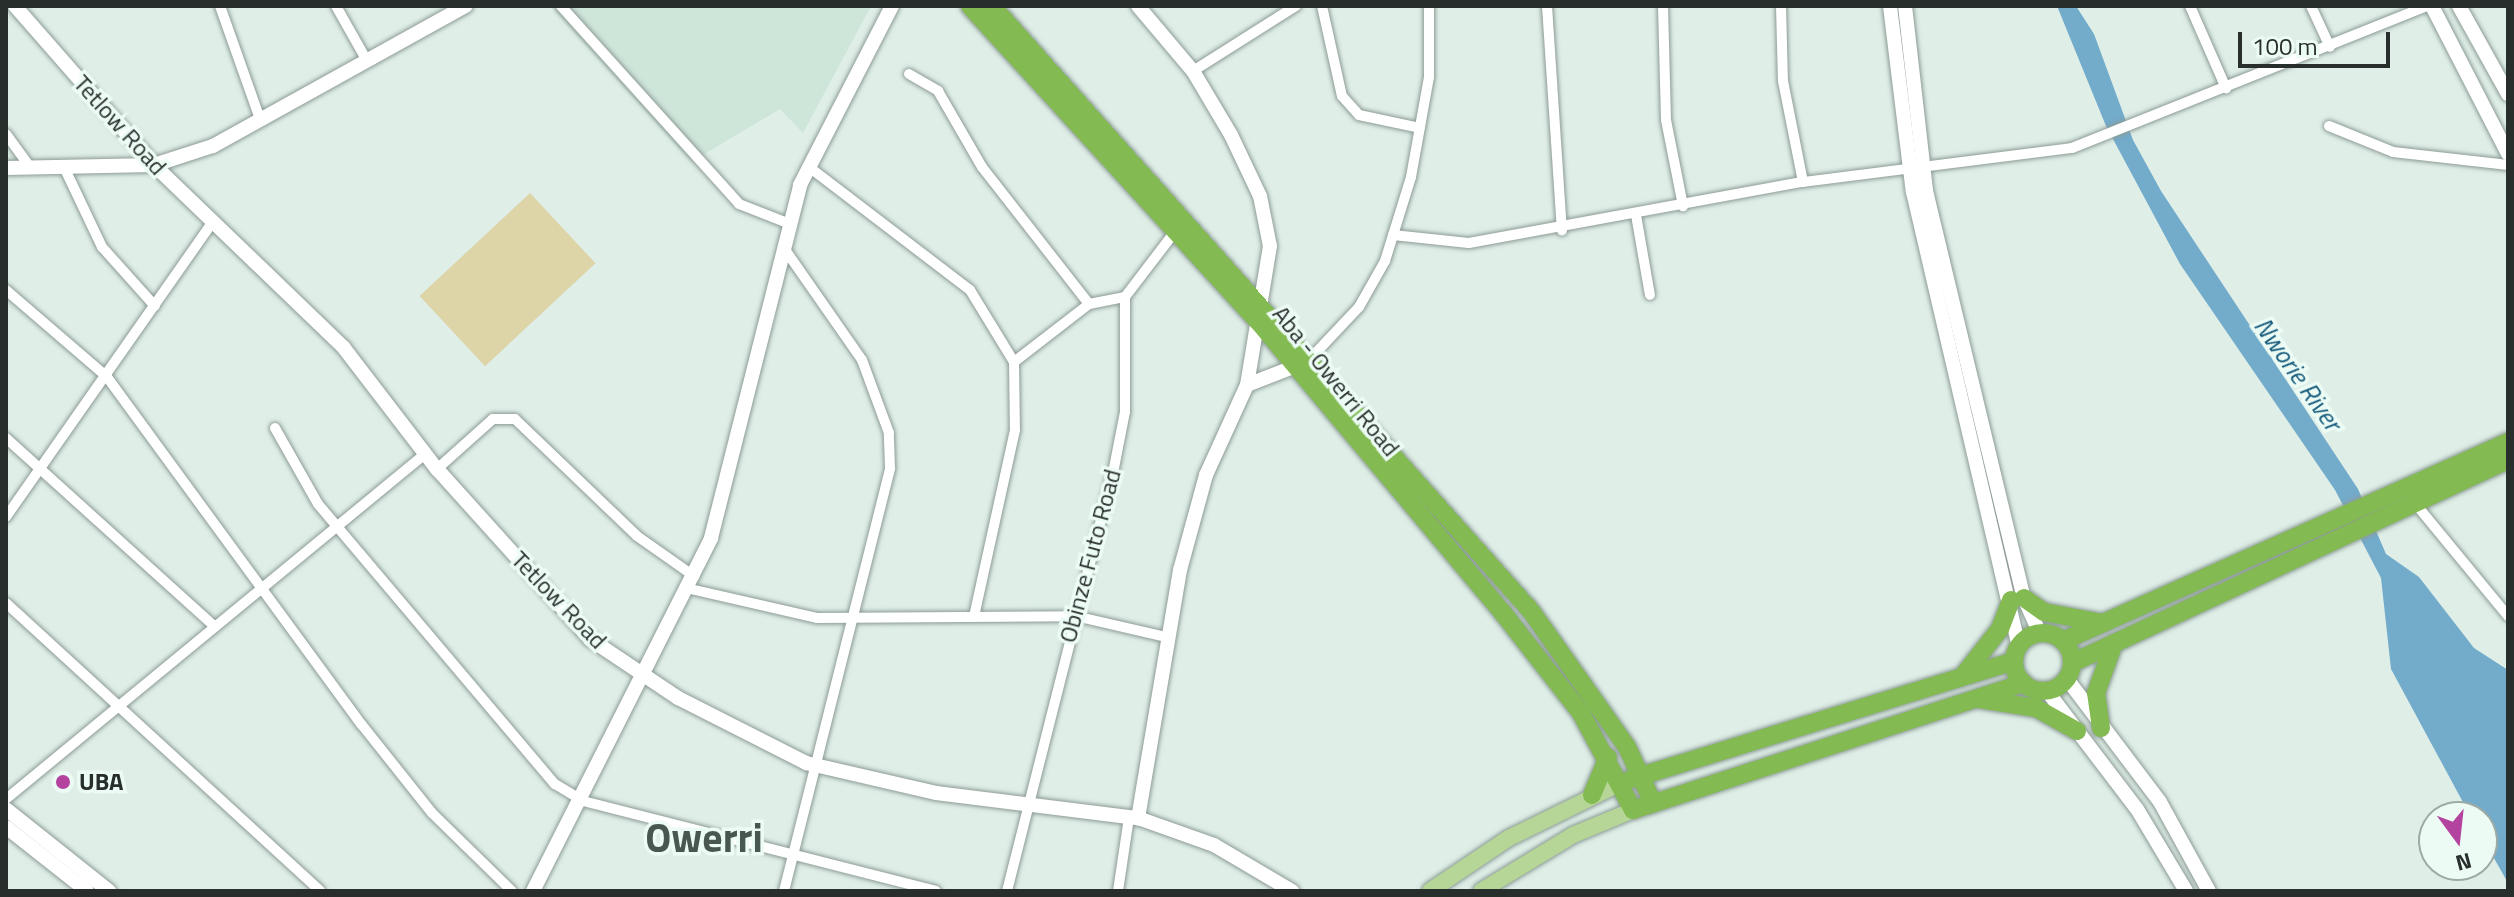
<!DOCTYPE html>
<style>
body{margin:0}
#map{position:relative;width:2514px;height:897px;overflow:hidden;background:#dfefe8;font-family:"Titillium Web",sans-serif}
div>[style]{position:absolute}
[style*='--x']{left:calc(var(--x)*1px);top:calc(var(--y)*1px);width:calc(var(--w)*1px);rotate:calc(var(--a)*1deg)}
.built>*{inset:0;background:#cee5da}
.green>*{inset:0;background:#ddd4a7;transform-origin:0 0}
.water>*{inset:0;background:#73abcb}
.roads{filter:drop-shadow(0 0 2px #8d9b95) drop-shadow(0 0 2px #8d9b95)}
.street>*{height:10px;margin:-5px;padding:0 5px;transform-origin:5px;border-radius:5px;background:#fff}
.secondary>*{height:14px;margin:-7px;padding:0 7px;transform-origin:7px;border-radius:7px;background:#fff}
.primary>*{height:16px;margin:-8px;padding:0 8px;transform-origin:8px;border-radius:8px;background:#b5d697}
.highway>*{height:18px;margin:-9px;padding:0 9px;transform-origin:9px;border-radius:9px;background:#83ba52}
.highway>.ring{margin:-9px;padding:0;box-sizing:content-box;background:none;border:18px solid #83ba52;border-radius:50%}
.dots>*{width:22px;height:22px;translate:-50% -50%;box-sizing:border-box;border:4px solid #ecfcf5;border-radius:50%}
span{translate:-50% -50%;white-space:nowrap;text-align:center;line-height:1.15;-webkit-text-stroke:7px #ecfcf5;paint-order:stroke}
.street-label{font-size:24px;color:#282e2c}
.poi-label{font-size:24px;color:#282e2c;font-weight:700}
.left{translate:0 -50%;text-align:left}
.water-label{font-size:26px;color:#165b7c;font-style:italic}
.town-label{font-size:40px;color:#4a5751;font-weight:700}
.frame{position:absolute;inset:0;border:8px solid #282e2c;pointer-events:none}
.north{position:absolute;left:2418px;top:801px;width:80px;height:80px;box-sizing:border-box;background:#ecfcf5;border:2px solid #9eaaa5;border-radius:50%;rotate:165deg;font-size:22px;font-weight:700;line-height:32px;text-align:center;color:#282e2c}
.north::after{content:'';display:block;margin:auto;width:28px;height:36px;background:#b4439f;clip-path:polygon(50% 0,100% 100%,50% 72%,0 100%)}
.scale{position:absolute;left:2238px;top:32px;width:152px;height:36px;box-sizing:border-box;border:4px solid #282e2c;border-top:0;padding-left:10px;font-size:24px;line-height:28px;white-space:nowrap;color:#282e2c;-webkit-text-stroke:6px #ecfcf5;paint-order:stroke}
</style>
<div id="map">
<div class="built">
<i style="clip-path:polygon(550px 6px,871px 6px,803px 133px,780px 109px,691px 162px)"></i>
</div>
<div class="green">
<i style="left:530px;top:193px;width:96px;height:151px;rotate:47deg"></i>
</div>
<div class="water">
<i style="clip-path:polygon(2057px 6px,2076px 6px,2094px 34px,2133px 140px,2161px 191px,2358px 489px,2386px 554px,2419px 577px,2474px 648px,2508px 670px,2508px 883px,2482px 837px,2482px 817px,2471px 817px,2391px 669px,2381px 578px,2335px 490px,2180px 264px,2106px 126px)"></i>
</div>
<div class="roads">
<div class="street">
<i style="--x:220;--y:6;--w:120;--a:70.5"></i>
<i style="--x:336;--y:6;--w:61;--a:60.5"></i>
<i style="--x:561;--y:6;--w:266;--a:48"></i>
<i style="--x:739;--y:204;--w:55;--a:21.4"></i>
<i style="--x:1322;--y:6;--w:92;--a:77.5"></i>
<i style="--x:1342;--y:96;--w:25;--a:48"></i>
<i style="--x:1359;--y:115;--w:62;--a:12"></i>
<i style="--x:1547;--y:6;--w:225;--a:86.2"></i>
<i style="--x:1663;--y:6;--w:114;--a:88.5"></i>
<i style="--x:1666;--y:120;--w:88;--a:78.8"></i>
<i style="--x:1781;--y:6;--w:75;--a:88.5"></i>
<i style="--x:1783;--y:81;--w:103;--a:78.8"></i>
<i style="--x:2190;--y:6;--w:90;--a:66.3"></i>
<i style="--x:2311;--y:6;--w:45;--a:65.1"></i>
<i style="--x:1193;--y:71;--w:122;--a:-32.3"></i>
<i style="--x:909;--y:74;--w:34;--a:30"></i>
<i style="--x:938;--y:91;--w:88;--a:59.9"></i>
<i style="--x:982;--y:167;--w:174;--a:52"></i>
<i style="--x:2329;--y:126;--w:69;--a:22.1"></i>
<i style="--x:2393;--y:152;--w:116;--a:6.4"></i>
<i style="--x:6;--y:134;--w:39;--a:54"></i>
<i style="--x:64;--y:167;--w:89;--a:64.6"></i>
<i style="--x:102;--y:247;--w:79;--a:48.1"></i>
<i style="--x:809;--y:167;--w:203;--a:37.4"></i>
<i style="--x:970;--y:290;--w:84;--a:58.6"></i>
<i style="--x:1014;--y:362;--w:68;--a:89.2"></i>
<i style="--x:1015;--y:430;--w:190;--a:102.4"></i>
<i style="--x:1636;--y:215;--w:81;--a:80.1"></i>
<i style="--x:1393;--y:235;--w:76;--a:6"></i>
<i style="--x:1469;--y:243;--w:340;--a:-10.4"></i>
<i style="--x:1803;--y:182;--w:271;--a:-7.2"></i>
<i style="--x:2072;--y:148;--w:382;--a:-21.8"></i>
<i style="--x:6;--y:290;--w:133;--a:40.7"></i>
<i style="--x:107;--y:377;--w:431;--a:53.8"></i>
<i style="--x:362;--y:725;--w:112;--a:51.5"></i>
<i style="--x:432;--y:813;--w:112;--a:44.3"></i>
<i style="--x:1309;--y:360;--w:73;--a:-46.7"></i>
<i style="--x:1359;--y:307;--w:53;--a:-60.5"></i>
<i style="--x:1385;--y:261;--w:88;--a:-72.8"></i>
<i style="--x:1411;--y:177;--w:102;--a:-79.8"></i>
<i style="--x:1429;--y:77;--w:71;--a:-90"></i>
<i style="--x:1014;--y:362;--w:95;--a:-37.7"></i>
<i style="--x:1089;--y:304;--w:37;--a:-11"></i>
<i style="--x:275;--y:428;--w:87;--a:60.5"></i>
<i style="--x:318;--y:504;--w:367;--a:49.8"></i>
<i style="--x:555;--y:784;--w:33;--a:31"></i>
<i style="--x:583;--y:801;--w:364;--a:14.3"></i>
<i style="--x:6;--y:438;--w:278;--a:42.1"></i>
<i style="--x:437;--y:469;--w:75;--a:-41.8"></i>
<i style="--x:493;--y:419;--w:22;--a:0"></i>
<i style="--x:515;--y:419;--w:169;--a:43.8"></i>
<i style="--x:637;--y:536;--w:70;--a:35.1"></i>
<i style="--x:2414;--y:502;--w:148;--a:50.5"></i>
<i style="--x:6;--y:517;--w:361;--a:-55"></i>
<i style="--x:686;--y:588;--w:134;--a:12.9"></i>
<i style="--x:817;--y:618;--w:258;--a:-0.4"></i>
<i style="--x:1075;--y:616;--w:93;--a:13"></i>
<i style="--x:6;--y:603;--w:426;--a:42.5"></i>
<i style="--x:6;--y:799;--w:543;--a:-39.47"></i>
<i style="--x:784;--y:891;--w:436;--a:-75.9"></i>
<i style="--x:890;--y:468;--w:35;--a:-92"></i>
<i style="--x:889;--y:433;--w:78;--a:-110.3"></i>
<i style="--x:862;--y:360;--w:136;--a:-124.9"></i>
<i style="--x:1007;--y:891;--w:431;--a:-75.8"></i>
<i style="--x:1113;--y:473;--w:62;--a:-78.9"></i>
<i style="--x:1125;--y:412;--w:115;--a:-90"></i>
<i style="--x:1125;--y:297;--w:81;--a:-52.6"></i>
<i style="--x:1118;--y:891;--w:75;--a:-81.5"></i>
</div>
<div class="secondary">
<i style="--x:15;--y:6;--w:211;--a:48.8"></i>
<i style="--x:154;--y:165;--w:264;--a:43.9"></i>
<i style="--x:344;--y:348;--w:153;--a:52.5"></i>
<i style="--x:437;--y:469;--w:229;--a:48"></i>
<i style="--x:590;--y:639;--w:106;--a:33.8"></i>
<i style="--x:678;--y:698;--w:144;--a:26.9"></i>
<i style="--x:806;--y:763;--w:133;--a:13"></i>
<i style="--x:936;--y:793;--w:204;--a:7.1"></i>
<i style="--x:1138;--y:818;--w:81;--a:19.6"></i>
<i style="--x:1214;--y:845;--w:91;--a:30.5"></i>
<i style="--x:1138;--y:6;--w:85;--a:49.8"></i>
<i style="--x:1193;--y:71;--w:74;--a:59.3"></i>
<i style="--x:1231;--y:135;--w:68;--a:64.6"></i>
<i style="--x:1260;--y:196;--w:51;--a:78.7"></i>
<i style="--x:1270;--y:246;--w:141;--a:99.4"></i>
<i style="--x:1247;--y:385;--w:99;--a:114.5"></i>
<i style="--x:1206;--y:475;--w:98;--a:105.3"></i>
<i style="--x:1180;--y:570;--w:252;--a:99.6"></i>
<i style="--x:1890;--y:6;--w:187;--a:83"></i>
<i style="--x:1913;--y:192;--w:466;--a:76.9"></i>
<i style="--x:1905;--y:6;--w:186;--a:83.5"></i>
<i style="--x:1926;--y:191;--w:419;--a:76.5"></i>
<i style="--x:2024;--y:598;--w:39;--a:66"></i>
<i style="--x:2432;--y:6;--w:166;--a:62.8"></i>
<i style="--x:2459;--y:6;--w:101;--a:60.9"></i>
<i style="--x:6;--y:168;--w:148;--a:-1.2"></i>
<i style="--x:154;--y:165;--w:62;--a:-17.9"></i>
<i style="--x:213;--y:146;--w:289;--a:-29"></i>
<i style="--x:1247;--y:385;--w:58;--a:-21.3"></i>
<i style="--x:2067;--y:679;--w:154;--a:52.9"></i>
<i style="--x:2160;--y:802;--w:102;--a:61.2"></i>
<i style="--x:2047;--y:691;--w:148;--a:52.7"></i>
<i style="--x:2137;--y:809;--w:96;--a:59.1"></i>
<i style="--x:6;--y:809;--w:132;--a:38.5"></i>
<i style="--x:6;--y:827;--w:103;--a:38.3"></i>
<i style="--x:533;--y:891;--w:395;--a:-63.2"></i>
<i style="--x:711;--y:538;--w:364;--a:-75.8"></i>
<i style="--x:800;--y:185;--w:201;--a:-62.8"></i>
</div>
<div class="primary">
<i style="--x:1430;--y:891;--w:95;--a:-33.9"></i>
<i style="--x:1509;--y:838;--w:125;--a:-26.2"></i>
<i style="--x:1481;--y:891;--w:108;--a:-31.3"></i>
<i style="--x:1573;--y:835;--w:65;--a:-22.6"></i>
</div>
<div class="highway">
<i style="--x:970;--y:6;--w:427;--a:47.6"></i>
<i style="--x:1258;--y:321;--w:381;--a:50"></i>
<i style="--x:1503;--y:613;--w:127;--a:52"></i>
<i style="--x:1581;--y:713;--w:110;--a:61.8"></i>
<i style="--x:1633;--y:810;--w:411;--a:-18"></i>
<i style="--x:992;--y:6;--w:810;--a:48.3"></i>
<i style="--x:1531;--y:611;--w:166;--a:54.8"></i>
<i style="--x:1627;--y:747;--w:62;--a:65.1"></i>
<i style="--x:2024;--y:598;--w:24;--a:35"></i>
<i style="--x:2044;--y:612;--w:60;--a:10.6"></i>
<i class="ring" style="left:2014px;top:633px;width:40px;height:40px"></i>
<i style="--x:2063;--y:641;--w:487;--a:-24.1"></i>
<i style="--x:2072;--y:663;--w:481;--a:-25"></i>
<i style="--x:1962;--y:677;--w:61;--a:-51.6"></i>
<i style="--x:2000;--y:629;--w:31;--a:-69"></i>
<i style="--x:1979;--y:699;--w:58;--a:9"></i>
<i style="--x:2036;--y:708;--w:47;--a:29.3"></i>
<i style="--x:2101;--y:728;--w:35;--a:-98"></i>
<i style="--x:2096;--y:693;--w:53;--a:-70.2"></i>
<i style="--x:1631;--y:779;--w:401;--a:-17.1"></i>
<i style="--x:1592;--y:795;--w:41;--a:-67.2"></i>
</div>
</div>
<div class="dots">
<i style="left:63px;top:782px;background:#b4439f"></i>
</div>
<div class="street-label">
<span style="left:120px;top:125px;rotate:48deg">Tetlow Road</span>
<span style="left:1336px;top:381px;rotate:51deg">Aba - Owerri Road</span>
<span style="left:1090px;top:556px;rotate:-75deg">Obinze Futo Road</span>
<span style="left:559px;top:600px;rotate:46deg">Tetlow Road</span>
</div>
<div class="poi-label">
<span class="left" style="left:79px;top:782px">UBA</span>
</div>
<div class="water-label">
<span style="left:2298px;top:374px;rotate:55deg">Nworie River</span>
</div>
<div class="town-label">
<span style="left:704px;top:838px">Owerri</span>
</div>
<div class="frame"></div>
<div class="north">N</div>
<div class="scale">100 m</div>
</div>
